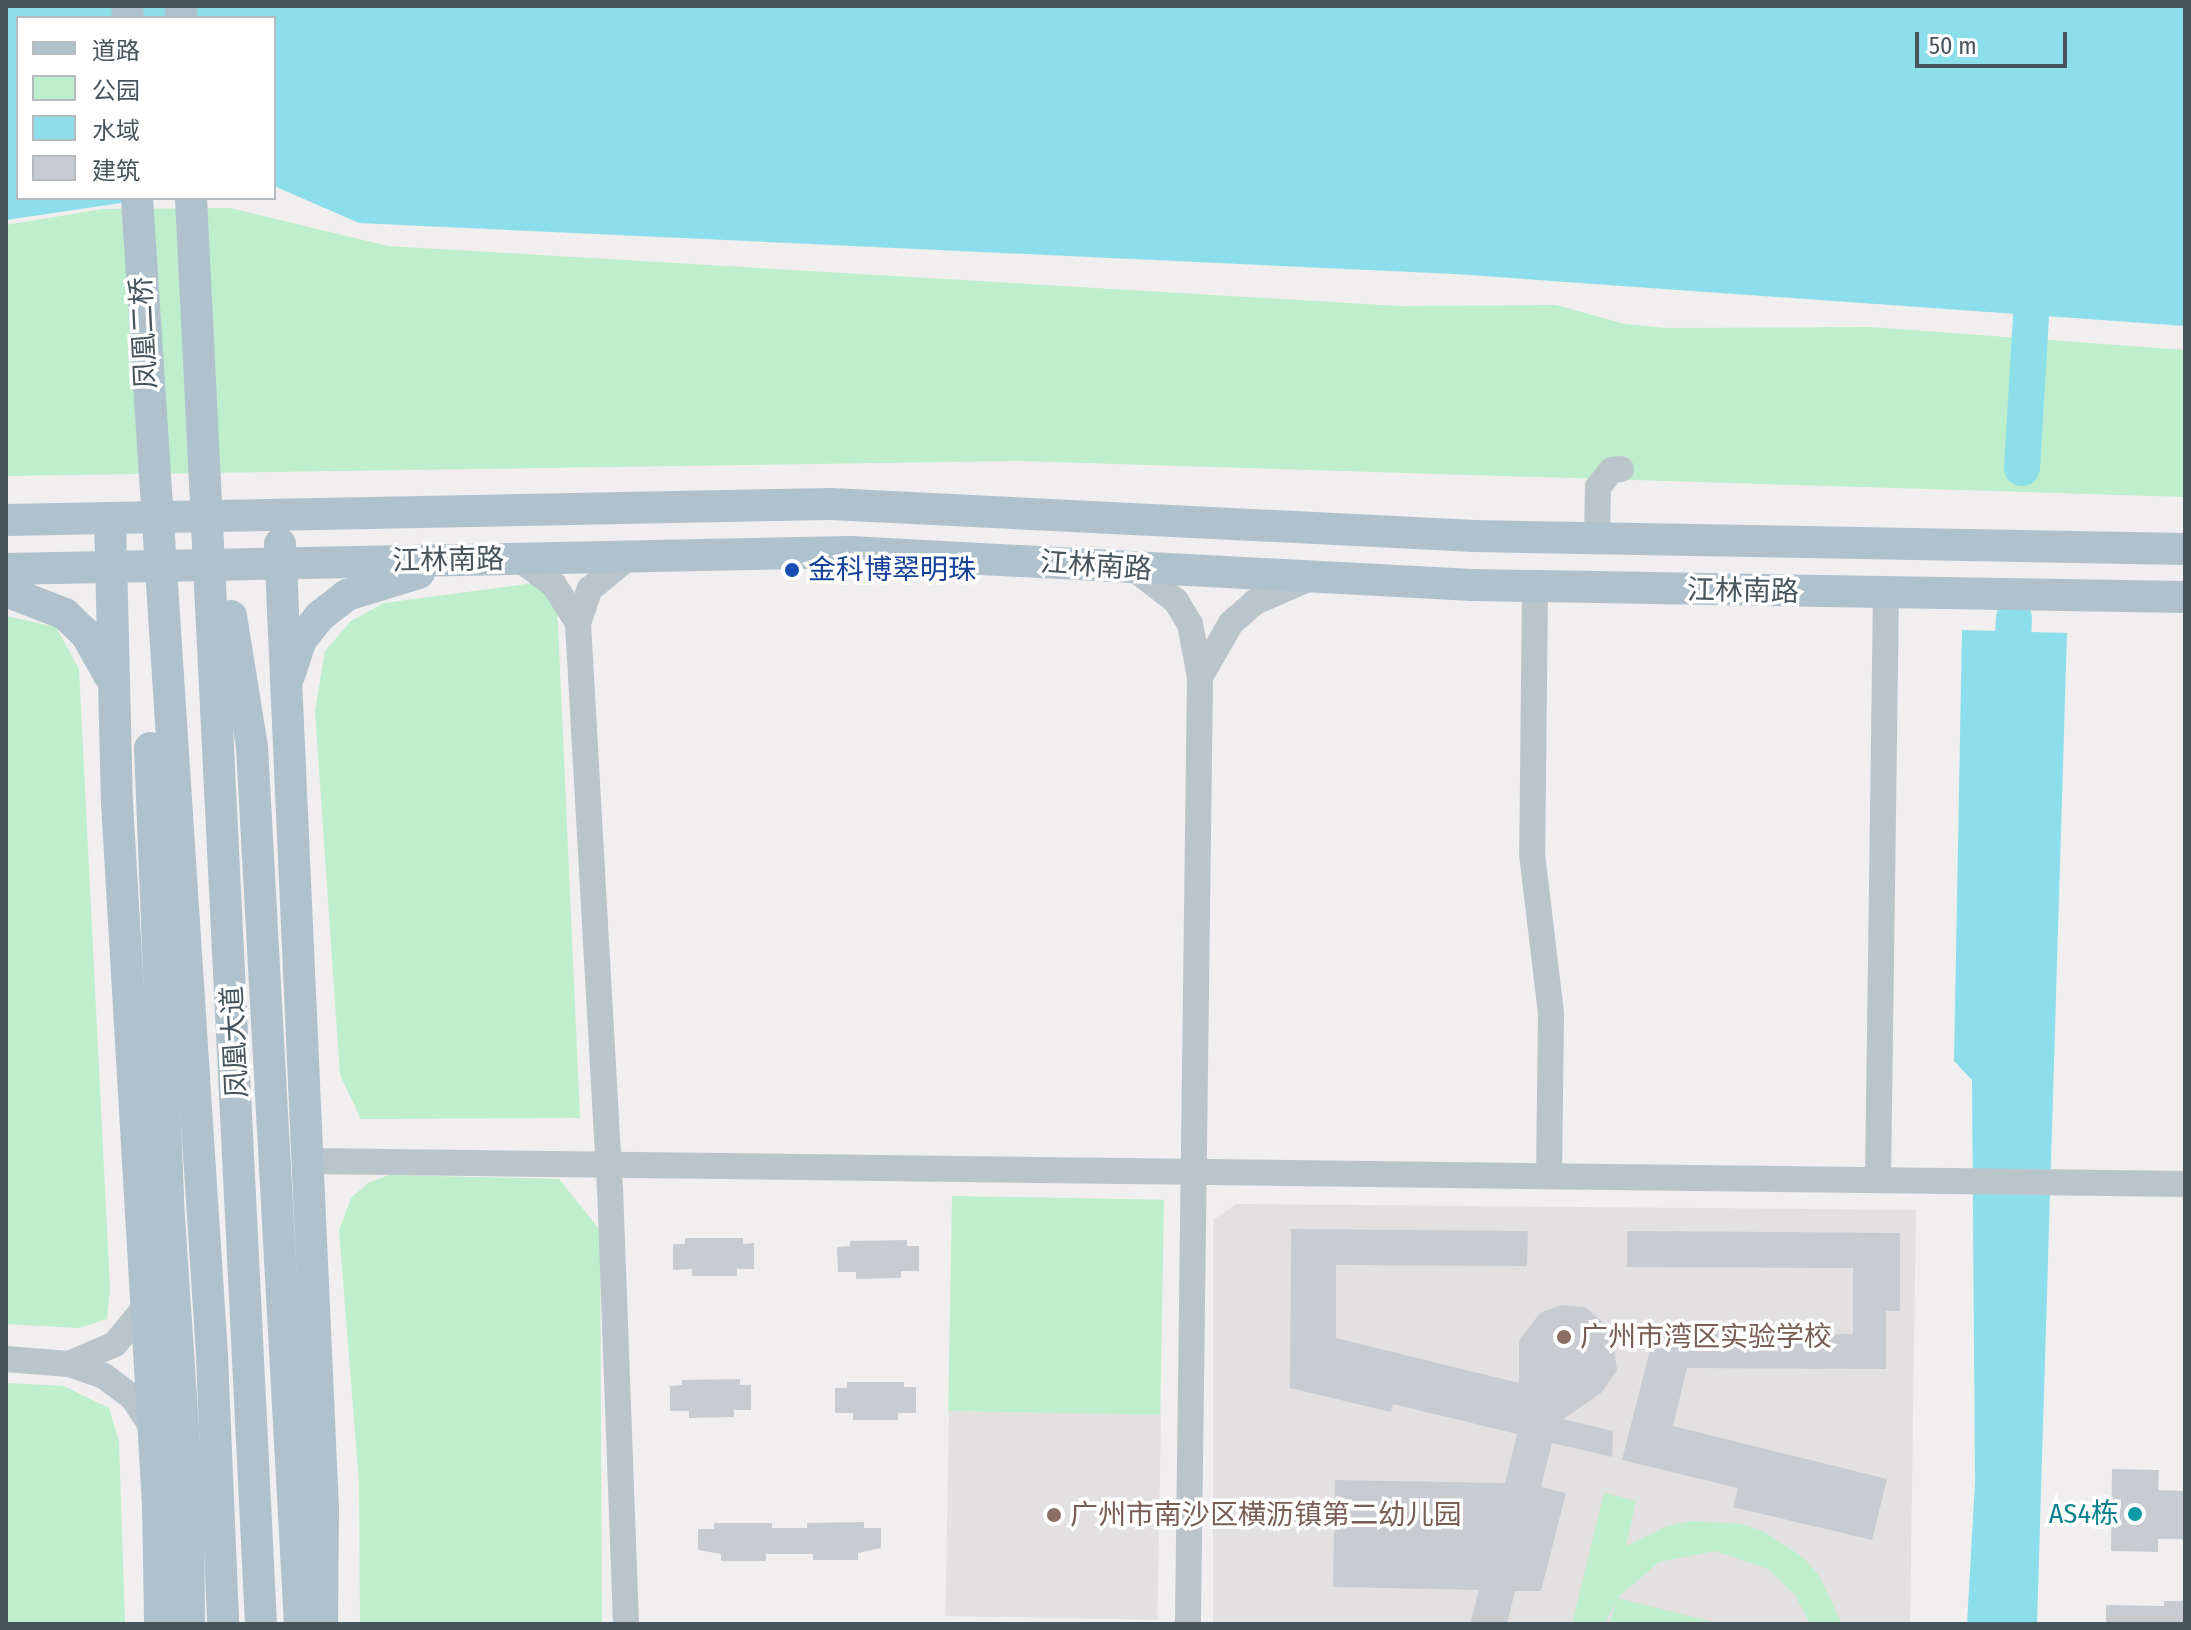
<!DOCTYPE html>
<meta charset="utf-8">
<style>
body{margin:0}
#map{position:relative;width:2191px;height:1630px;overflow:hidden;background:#f1eeef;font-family:"Fira Sans Condensed","Noto Sans SC",sans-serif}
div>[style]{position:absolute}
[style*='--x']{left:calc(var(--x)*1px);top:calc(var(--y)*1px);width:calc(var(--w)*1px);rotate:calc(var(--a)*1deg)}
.education>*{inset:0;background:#e2e0e1;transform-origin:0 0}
.green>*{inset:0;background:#beeecc;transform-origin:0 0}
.water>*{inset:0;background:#8cdfea}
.river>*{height:36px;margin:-18px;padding:0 18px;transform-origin:18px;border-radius:18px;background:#8cdfea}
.building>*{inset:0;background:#c8ccd1}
.minor>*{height:26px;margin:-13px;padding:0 13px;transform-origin:13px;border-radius:13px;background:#bac4cb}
.major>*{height:32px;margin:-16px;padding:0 16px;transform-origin:16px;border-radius:16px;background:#afc1cd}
.dots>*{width:22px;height:22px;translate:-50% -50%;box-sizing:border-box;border:4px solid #fff;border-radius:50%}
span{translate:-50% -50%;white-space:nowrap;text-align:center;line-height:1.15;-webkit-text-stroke:7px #fff;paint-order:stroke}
.street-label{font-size:28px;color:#47545c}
.transit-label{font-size:28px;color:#164399}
.left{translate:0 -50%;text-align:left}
.education-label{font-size:28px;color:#785e54}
.culture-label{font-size:28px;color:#0d838f}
.right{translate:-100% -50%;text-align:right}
.frame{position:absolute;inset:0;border:8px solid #47545c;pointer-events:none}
.legend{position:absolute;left:16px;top:16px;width:260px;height:184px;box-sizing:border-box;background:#fff;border:2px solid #b5bbbe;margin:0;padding:10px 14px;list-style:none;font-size:24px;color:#47545c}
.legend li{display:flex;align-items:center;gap:16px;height:40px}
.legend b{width:40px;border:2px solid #b5bbbe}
.scale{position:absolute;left:1915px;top:32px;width:152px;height:36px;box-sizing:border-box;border:4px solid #47545c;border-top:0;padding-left:10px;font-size:24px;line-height:28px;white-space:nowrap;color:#47545c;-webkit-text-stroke:6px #fff;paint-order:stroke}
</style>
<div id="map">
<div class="education">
<i style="clip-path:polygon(1236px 1204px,1916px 1210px,1910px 1624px,1213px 1624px,1213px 1220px)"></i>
<i style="left:949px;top:1411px;width:212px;height:205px;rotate:1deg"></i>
</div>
<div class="green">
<i style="clip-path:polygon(230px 208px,388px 246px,1400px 306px,1556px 305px,1625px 324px,1667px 328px,1870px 327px,2185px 350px,2185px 497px,1018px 461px,6px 476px,6px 225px,103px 209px)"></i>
<i style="clip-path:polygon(556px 580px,580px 1118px,361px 1119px,340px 1075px,315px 711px,325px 651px,351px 621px,384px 603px)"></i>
<i style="clip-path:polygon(6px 616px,56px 627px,79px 669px,110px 1289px,107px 1319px,79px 1328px,6px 1324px)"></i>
<i style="clip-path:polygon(389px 1175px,559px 1179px,600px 1230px,602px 1624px,360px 1624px,359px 1483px,339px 1230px,351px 1198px,368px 1183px)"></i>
<i style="left:952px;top:1196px;width:212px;height:215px;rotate:1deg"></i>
<i style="clip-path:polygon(6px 1383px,64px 1386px,109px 1408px,119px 1441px,125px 1624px,6px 1624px)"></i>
<i style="clip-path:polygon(1604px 1493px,1636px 1501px,1626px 1546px,1668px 1526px,1692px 1521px,1741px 1524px,1764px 1532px,1804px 1558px,1820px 1577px,1842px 1624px,1810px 1624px,1795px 1595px,1768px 1569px,1715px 1551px,1659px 1562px,1617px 1598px,1721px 1624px,1610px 1624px,1615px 1602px,1605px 1624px,1572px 1624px)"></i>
</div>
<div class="water">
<i style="clip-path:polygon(6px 6px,2185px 6px,2185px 326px,1455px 274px,359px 223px,274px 186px,274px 18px,18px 18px,18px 198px,155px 198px,6px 220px)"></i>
<i style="clip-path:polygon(1962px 630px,2067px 633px,2037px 1624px,1967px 1624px,1975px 1482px,1972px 1080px,1954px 1061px)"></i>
</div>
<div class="river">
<i style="--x:2022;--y:468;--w:202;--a:-86.6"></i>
<i style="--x:2011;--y:679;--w:61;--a:-87.2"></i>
</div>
<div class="building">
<i style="clip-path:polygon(1291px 1229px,1528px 1231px,1527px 1266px,1336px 1265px,1336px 1338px,1519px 1383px,1519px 1341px,1540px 1313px,1561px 1305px,1585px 1307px,1611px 1329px,1617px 1370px,1601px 1393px,1563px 1419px,1613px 1431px,1612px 1457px,1552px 1443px,1541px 1487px,1566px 1493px,1541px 1591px,1515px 1591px,1507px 1624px,1470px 1624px,1479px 1590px,1333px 1587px,1335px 1480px,1505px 1483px,1517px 1434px,1393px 1404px,1391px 1412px,1290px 1388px)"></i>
<i style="clip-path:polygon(1627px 1231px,1900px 1233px,1900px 1311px,1886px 1311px,1886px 1369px,1687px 1368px,1673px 1426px,1887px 1479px,1872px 1540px,1733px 1507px,1738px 1488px,1622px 1460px,1654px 1334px,1853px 1334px,1853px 1268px,1627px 1267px)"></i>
<i style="clip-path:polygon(685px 1238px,743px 1238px,743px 1244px,754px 1243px,754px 1269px,737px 1269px,737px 1276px,692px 1276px,692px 1269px,673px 1270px,673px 1244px,685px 1244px)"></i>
<i style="clip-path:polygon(907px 1240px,907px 1246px,919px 1246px,919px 1271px,901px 1271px,901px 1278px,856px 1279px,856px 1272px,838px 1272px,837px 1247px,850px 1246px,850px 1241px)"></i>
<i style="clip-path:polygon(740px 1379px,740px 1385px,751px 1385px,751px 1410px,734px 1410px,734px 1417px,689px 1418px,689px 1411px,670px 1411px,670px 1386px,682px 1385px,682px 1380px)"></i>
<i style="clip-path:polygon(847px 1382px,904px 1382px,904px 1387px,916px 1387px,916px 1413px,898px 1413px,898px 1420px,853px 1420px,853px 1413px,835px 1413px,835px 1388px,847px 1388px)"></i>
<i style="clip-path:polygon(2112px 1469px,2159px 1470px,2158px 1490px,2185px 1491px,2185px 1539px,2158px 1539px,2158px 1552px,2111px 1551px)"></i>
<i style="clip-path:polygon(864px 1522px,864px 1528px,881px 1528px,881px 1548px,858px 1553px,858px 1560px,813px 1560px,813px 1554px,766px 1554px,766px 1561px,721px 1561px,721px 1554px,698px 1550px,698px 1529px,714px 1529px,714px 1523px,772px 1523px,772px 1528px,807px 1528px,807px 1523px)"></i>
<i style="clip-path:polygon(2164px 1601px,2185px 1601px,2185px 1624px,2106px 1624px,2106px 1605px,2164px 1606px)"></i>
</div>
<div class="minor">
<i style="--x:1597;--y:538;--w:51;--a:-88.9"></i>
<i style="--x:1598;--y:487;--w:22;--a:-51"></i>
<i style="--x:1612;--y:470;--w:9;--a:-6"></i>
<i style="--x:518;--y:558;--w:45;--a:36.9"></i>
<i style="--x:554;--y:585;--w:45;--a:57.7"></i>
<i style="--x:1133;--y:568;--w:54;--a:37.5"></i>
<i style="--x:1176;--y:601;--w:27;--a:59"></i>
<i style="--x:1190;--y:624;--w:54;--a:79.3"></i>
<i style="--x:1200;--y:677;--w:947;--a:90.73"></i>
<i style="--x:1535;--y:587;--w:267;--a:90.6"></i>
<i style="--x:1532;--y:854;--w:161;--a:83.2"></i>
<i style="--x:1551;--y:1014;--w:162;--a:90.7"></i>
<i style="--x:1200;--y:677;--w:62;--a:-60.1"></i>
<i style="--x:1231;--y:623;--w:32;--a:-41"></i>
<i style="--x:1255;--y:602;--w:58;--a:-23.5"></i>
<i style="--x:306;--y:1161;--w:1879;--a:0.7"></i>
<i style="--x:1878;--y:1180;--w:587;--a:-89.22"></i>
<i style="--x:6;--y:1359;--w:63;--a:4.5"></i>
<i style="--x:69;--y:1364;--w:37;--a:19"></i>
<i style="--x:104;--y:1376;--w:36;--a:37"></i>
<i style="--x:133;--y:1398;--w:37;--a:57"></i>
<i style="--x:69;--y:1364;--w:50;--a:-23.5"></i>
<i style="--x:115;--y:1344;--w:49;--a:-50.8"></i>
<i style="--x:626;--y:1624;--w:434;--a:-92.1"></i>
<i style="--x:610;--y:1190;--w:568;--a:-93.23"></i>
<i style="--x:578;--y:623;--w:36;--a:-71"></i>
<i style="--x:590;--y:589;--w:53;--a:-39.7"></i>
</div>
<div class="major">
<i style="--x:127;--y:6;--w:12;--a:85"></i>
<i style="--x:181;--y:6;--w:12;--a:90"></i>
<i style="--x:137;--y:198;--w:1160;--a:86.29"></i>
<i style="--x:212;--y:1356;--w:268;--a:87.6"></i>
<i style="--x:191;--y:198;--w:1428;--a:87.19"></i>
<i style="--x:110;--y:518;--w:284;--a:88.6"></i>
<i style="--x:117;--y:802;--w:703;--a:86.66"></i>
<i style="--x:158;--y:1504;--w:120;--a:89"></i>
<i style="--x:6;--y:520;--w:825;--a:-1.11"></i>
<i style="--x:831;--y:504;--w:644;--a:2.85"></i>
<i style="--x:1474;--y:536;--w:711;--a:1.05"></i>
<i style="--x:280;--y:544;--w:965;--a:87.45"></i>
<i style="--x:323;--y:1508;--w:116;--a:90.5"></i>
<i style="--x:6;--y:569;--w:844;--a:-1.15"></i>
<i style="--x:850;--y:552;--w:623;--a:3.04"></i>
<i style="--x:1472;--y:585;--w:713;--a:0.96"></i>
<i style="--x:6;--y:591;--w:63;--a:21.3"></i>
<i style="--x:65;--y:614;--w:29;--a:44"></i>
<i style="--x:86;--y:634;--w:47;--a:60.7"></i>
<i style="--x:231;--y:616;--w:133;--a:80.9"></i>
<i style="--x:252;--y:747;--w:878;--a:86.87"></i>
<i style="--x:289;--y:676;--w:38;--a:-72"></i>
<i style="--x:301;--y:640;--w:31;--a:-52"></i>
<i style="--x:320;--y:616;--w:34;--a:-38"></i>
<i style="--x:347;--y:595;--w:75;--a:-17"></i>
<i style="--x:150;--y:748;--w:454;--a:87.7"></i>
<i style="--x:168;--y:1202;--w:305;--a:86.2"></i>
<i style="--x:188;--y:1506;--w:118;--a:89.5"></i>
</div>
<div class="dots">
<i style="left:792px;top:570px;background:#1a4fb4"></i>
<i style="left:1564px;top:1337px;background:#8d6e63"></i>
<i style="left:2135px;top:1514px;background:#0f9aa8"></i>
<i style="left:1054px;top:1515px;background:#8d6e63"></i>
</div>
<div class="street-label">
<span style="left:144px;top:333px;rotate:-93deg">凤凰二桥</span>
<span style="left:448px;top:560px;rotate:-1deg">江林南路</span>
<span style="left:1096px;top:566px;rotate:4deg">江林南路</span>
<span style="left:1743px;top:591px;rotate:1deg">江林南路</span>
<span style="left:235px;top:1042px;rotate:-93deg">凤凰大道</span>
</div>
<div class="transit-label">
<span class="left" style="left:808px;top:570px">金科博翠明珠</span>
</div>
<div class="education-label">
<span class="left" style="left:1580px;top:1337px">广州市湾区实验学校</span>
<span class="left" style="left:1070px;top:1515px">广州市南沙区横沥镇第二幼儿园</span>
</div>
<div class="culture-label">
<span class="right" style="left:2119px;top:1514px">AS4栋</span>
</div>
<div class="frame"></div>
<ul class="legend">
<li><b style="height:10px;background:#afc1cd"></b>道路</li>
<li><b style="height:22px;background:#beeecc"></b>公园</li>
<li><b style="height:22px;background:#8cdfea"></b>水域</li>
<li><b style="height:22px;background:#c8ccd1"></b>建筑</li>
</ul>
<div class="scale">50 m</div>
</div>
